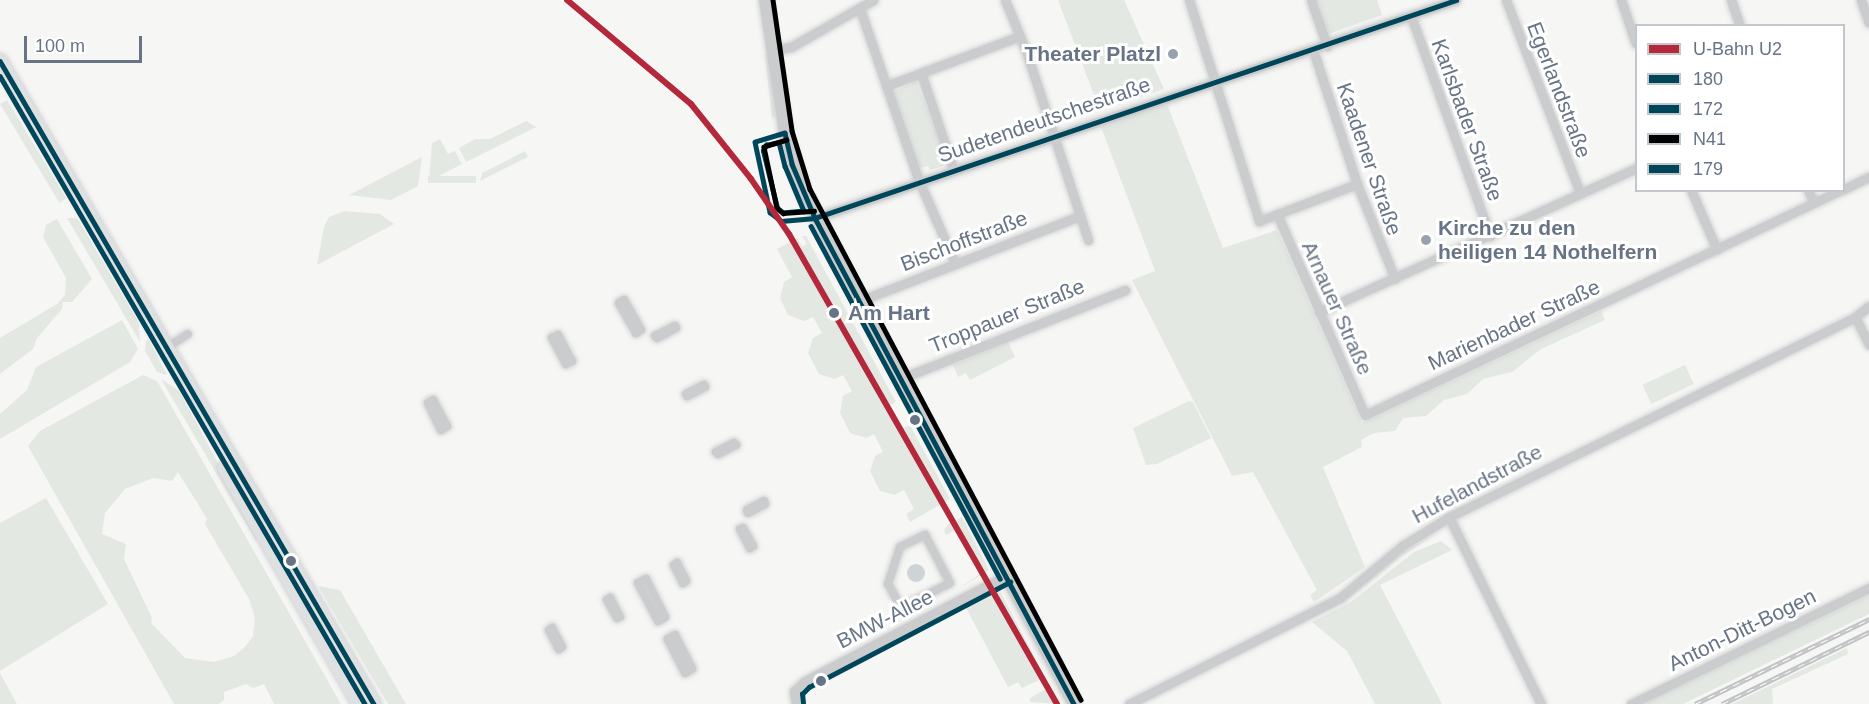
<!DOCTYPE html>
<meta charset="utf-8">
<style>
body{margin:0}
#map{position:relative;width:1869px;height:704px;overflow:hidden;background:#f6f6f5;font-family:Arial,sans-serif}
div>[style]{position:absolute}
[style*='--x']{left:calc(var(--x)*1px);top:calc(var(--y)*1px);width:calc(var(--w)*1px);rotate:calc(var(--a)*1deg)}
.green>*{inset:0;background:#e4e8e3;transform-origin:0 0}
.water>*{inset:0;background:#cdd3d7}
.round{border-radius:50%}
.roads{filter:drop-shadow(0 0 2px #d2d3d4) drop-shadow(0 0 2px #d2d3d4)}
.pedestrian>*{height:8px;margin:-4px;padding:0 4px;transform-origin:4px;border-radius:4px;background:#cbcccd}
.minor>*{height:9px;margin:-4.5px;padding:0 4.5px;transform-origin:4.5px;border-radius:4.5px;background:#cbcccd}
.tertiary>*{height:12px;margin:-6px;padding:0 6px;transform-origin:6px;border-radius:6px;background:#cbcccd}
.secondary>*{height:14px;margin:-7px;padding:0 7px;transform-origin:7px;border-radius:7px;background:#dfe0e1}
.rail>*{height:4.5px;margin-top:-2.25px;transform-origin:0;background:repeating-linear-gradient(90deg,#fff 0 7px,#c1c2c4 0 14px);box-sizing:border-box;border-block:2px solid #c1c2c4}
.bus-1>*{height:4.5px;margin:-2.25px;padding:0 2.25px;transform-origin:2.25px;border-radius:2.25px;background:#00465a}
.bus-2>*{height:4.5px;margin:-2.25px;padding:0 2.25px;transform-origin:2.25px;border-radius:2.25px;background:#00465a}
.bus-3>*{height:4.5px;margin:-2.25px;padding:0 2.25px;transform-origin:2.25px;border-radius:2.25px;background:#000}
.bus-4>*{height:4.5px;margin:-2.25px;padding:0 2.25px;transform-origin:2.25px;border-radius:2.25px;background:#00465a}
.metro-1>*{height:6px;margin:-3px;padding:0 3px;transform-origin:3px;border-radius:3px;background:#b4283c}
.dots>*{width:16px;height:16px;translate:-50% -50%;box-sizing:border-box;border:3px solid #fff;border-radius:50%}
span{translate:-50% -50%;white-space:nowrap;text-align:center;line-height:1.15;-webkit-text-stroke:6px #fff;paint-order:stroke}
.poi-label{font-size:21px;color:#677485;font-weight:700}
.right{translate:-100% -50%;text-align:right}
.left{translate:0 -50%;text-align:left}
.street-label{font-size:21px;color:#677485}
.stop-label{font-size:21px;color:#677485;font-weight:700}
.legend{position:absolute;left:1635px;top:24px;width:210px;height:168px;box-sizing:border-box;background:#fff;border:2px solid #c2c7ce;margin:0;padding:8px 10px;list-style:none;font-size:18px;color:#677485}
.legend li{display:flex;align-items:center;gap:12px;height:30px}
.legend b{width:30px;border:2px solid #c2c7ce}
.scale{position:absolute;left:24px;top:36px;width:118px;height:27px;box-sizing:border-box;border:3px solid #677485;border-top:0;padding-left:8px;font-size:18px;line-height:21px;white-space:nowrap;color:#677485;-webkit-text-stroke:4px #fff;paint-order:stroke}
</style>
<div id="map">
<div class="green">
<i style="clip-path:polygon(1058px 0,1124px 0,1164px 89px,1100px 111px)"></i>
<i style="clip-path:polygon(1316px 0,1377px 0,1382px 15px,1328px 34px)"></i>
<i style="clip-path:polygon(768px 52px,776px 117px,772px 118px,765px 55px)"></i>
<i style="clip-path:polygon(916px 81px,947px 159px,943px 166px,930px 170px,928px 166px,919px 168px,892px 93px)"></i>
<i style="left:7px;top:100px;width:115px;height:8px;rotate:59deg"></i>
<i style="clip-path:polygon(1167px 104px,1223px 248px,1277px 230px,1362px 423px,1601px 311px,1605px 320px,1541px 349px,1512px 372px,1483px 379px,1467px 394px,1444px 400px,1426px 416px,1403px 418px,1395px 431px,1374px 433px,1361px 440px,1362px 447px,1323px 467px,1365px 567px,1314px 602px,1310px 595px,1317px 590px,1253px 472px,1232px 476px,1132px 280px,1155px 271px,1101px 127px)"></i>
<i style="clip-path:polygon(526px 121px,536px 127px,466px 162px,459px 148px,475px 139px,490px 139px)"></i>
<i style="clip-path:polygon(440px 139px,448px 154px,455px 151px,462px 164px,429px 181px,432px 143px)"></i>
<i style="clip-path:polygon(525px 151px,528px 157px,480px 181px,482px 173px)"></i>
<i style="clip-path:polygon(422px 157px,418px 186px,391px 200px,349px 195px)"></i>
<i style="left:476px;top:176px;width:7px;height:48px;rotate:90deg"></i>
<i style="clip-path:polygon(345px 211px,380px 214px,394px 224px,317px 265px,324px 227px,329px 217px)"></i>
<i style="clip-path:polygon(67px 218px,77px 218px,139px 323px,140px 342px)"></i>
<i style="clip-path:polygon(57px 219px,92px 279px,72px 302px,63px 302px,62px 309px,37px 338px,33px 349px,0 374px,0 338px,57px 304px,65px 295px,66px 278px,43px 237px,46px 225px)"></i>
<i style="clip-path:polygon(802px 236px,806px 236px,896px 402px,889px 406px,901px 429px,910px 425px,950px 499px,910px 522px,906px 514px,914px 509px,904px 490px,895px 495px,880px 491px,870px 471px,875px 456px,883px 452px,874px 434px,866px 438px,850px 433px,840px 413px,843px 396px,852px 391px,843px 375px,834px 379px,819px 374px,808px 353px,813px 338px,822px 333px,813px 317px,804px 321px,788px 315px,780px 298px,784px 282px,792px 277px,777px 249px,797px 238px,802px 246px,807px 244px)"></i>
<i style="clip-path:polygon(122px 320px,138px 349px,130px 362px,0 439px,0 414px,27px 390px,36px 367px)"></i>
<i style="clip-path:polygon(146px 340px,149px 340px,167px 375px,157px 372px,145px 351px)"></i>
<i style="clip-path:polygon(1008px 342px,1015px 357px,970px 380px,966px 373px,958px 377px,953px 365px)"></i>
<i style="left:1685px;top:365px;width:21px;height:47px;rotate:65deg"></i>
<i style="clip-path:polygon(evenodd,143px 375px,157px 381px,341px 704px,274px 704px,264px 684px,253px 688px,246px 684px,224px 692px,224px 700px,219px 704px,174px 704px,28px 446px,40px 431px,143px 375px,178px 472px,207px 519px,205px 524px,249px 599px,255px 618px,253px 636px,245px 647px,234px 656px,214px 662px,185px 658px,151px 623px,152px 618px,124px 559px,126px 544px,102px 534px,105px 513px,125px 489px,153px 478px,172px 481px,178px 472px)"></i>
<i style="clip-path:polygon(161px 379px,179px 391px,259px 539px,256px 541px)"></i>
<i style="clip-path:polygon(1189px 401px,1193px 402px,1211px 438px,1157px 464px,1146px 465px,1133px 428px)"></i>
<i style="clip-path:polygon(46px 498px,108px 604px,0 671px,0 523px)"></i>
<i style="clip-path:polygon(962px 517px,989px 570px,954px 592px,980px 574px,957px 529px,946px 535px,944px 531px,948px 524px)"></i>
<i style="clip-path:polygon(1434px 535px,1399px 558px,1348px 600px,1403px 552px)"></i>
<i style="clip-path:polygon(1441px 541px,1452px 550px,1380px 585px,1442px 704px,1375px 704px,1347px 651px,1312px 622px,1351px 602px,1414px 552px)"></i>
<i style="clip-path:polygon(318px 586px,340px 590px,406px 704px,388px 704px)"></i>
<i style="clip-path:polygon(999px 589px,1045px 677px,1022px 688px,1018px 682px,1008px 687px,965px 606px)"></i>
<i style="clip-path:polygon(1869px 595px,1869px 614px,1683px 704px,1644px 704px)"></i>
<i style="clip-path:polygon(1847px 648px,1848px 654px,1772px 689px,1773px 704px,1732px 704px)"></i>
<i style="clip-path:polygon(0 673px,17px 704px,0 704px)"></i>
<i style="clip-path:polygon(1048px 688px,1059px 704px,1030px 702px,1030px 698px)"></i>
</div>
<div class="water">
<i class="round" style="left:907px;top:564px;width:18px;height:18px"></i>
</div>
<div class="roads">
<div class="pedestrian">
<i style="--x:624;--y:300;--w:34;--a:60"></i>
<i style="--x:641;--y:330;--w:6;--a:149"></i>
<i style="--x:636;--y:333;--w:34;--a:-120"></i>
<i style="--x:619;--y:303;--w:6;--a:-31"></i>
<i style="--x:675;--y:326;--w:2;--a:63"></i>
<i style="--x:676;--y:328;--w:21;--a:152"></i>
<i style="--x:657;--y:338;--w:3;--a:-135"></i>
<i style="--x:655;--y:336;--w:22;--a:-27"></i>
<i style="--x:558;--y:335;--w:30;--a:62"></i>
<i style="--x:572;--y:361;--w:7;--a:153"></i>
<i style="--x:566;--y:364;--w:30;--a:-118"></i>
<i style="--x:552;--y:338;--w:7;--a:-27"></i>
<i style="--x:171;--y:345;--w:20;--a:-33"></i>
<i style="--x:704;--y:385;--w:2;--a:63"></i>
<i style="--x:705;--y:387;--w:20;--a:153"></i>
<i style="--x:687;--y:396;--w:2;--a:-117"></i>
<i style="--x:686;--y:394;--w:20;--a:-27"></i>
<i style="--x:433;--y:400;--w:30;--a:62"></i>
<i style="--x:447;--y:426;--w:7;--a:146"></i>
<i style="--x:441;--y:430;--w:30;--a:-116"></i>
<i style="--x:428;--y:403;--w:6;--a:-31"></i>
<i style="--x:734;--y:443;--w:3;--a:45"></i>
<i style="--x:736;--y:445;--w:20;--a:153"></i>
<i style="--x:718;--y:454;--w:3;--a:-135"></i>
<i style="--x:716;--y:452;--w:20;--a:-27"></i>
<i style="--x:764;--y:501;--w:3;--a:72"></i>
<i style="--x:765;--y:504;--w:19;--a:152"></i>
<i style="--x:748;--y:513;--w:3;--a:-108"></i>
<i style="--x:747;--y:510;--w:19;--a:-28"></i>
<i style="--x:743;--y:528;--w:21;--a:61"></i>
<i style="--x:753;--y:546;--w:4;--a:146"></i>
<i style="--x:750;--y:548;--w:21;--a:-118"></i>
<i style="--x:740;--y:529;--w:3;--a:-18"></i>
<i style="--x:925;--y:535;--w:54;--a:62.5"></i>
<i style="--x:950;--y:583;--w:55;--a:153"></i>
<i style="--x:901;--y:608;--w:27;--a:-118"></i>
<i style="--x:888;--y:584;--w:39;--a:-72"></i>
<i style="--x:900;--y:547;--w:28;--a:-26"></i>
<i style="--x:677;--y:563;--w:20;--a:63"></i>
<i style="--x:686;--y:581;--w:4;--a:146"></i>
<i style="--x:683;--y:583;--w:20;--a:-117"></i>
<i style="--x:674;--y:565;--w:4;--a:-34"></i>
<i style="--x:646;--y:579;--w:42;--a:63.4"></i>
<i style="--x:665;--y:617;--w:8;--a:150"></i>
<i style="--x:658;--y:621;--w:43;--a:-117.8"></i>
<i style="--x:638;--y:583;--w:9;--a:-27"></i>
<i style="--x:610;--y:598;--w:21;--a:62"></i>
<i style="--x:620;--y:617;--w:3;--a:162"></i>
<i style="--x:617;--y:618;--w:21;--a:-119"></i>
<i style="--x:607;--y:600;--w:4;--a:-34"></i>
<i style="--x:552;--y:628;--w:21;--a:62"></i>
<i style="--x:562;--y:647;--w:4;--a:146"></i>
<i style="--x:559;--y:649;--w:21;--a:-118"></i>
<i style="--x:549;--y:630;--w:4;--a:-34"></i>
<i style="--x:675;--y:635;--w:38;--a:63"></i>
<i style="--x:692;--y:669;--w:8;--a:150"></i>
<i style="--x:685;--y:673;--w:38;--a:-117"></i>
<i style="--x:668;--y:639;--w:8;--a:-30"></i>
</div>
<div class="minor">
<i style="--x:1005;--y:0;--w:55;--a:67.6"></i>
<i style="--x:1026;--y:51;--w:199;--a:71.8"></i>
<i style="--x:1189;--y:0;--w:232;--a:72.4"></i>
<i style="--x:1259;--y:221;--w:105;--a:-20.7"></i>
<i style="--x:1311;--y:0;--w:49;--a:70.8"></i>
<i style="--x:1506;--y:0;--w:207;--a:69"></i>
<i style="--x:1621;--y:0;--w:46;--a:71.2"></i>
<i style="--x:1731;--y:0;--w:28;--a:71"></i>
<i style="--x:1861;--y:0;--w:24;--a:71"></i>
<i style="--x:860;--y:9;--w:182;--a:71.1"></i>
<i style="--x:919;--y:181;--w:90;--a:66.3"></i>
<i style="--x:1411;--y:16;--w:234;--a:70.2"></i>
<i style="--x:772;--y:50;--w:19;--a:-9"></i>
<i style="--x:791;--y:47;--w:95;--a:-29.8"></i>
<i style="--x:1313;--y:50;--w:141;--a:71.8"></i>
<i style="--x:1357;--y:184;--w:102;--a:68.2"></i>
<i style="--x:921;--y:73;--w:103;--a:71.4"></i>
<i style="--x:886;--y:86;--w:143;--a:-20.5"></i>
<i style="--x:1844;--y:189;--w:28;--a:-26"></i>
<i style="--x:1691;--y:190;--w:65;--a:66.6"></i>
<i style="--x:1808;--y:190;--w:14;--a:65"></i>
<i style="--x:1277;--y:214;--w:219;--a:66.4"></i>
<i style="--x:1365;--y:415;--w:526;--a:-25.3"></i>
<i style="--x:815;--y:218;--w:677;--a:-18.78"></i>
<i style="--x:862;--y:300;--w:234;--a:-21.1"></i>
<i style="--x:1319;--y:312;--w:348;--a:-24.4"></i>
<i style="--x:1855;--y:317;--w:31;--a:63"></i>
<i style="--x:902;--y:378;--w:240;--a:-21.5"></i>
<i style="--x:1449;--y:517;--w:208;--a:63.8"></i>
<i style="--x:796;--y:704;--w:13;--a:-99"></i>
<i style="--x:794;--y:691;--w:15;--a:-42"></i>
<i style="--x:805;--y:681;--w:228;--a:-27.7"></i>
<i style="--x:1129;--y:704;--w:236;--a:-26.7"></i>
<i style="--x:1340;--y:598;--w:81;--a:-40"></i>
<i style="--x:1402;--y:546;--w:55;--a:-31.7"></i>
<i style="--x:1449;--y:517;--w:453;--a:-26.2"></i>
<i style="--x:1855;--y:317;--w:18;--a:-38"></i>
<i style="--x:1631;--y:704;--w:265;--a:-26"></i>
</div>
<div class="tertiary">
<i style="--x:765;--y:0;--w:134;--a:81.4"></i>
<i style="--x:785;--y:133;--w:62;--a:73"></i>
<i style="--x:803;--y:192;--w:579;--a:62.11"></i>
</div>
<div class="secondary">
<i style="--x:0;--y:61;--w:744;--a:59.82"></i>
<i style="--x:225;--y:468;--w:271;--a:60.4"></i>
</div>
</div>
<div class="rail">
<i style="--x:1695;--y:704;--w:194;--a:-26"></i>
<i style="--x:1722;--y:704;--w:164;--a:-26.1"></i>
</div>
<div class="bus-1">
<i style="--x:785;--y:133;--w:31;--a:163"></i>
<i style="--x:755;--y:142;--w:72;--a:77.9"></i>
<i style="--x:770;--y:212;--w:14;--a:39"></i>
<i style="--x:781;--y:221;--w:34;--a:-5"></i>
<i style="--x:815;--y:218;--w:677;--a:-18.78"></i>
<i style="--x:785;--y:133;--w:32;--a:77"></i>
<i style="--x:792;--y:164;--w:59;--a:66.9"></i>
<i style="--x:815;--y:218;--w:551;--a:61.95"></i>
</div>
<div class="bus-2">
<i style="--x:0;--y:76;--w:726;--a:59.83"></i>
<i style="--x:779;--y:142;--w:25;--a:76"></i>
<i style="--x:785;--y:166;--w:49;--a:67.1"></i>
<i style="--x:804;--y:211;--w:21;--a:175"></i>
<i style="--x:783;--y:213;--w:8;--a:-140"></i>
<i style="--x:777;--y:208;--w:59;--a:-103.8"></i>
<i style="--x:763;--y:151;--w:7;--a:-63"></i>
<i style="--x:766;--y:145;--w:13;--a:-13"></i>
<i style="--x:811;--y:226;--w:400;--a:61.8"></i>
<i style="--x:803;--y:703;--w:9;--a:-96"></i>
<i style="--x:802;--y:694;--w:10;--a:-45"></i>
<i style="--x:809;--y:687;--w:227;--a:-27.6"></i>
</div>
<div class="bus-3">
<i style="--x:773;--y:0;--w:132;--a:81.7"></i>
<i style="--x:792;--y:131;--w:61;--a:72.8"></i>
<i style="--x:810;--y:189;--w:578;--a:62.06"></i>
<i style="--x:787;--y:140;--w:24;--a:163"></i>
<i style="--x:764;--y:147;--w:62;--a:78"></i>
<i style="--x:777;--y:208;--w:8;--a:40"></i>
<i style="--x:783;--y:213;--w:31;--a:-4"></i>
</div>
<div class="bus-4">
<i style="--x:0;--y:61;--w:744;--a:59.82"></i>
</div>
<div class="metro-1">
<i style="--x:567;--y:0;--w:162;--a:40"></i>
<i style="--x:691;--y:104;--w:96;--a:51.3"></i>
<i style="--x:751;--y:179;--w:67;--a:55.4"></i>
<i style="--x:789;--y:234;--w:541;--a:60.31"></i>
</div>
<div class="dots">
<i style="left:1173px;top:54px;background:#99a2ac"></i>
<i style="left:1426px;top:240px;background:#99a2ac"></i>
<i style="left:834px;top:313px;background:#677485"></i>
<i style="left:915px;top:420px;background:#677485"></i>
<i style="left:291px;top:561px;background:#677485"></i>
<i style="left:821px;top:681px;background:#677485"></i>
</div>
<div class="poi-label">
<span class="right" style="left:1161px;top:54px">Theater Platzl</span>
<span class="left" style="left:1438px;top:240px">Kirche zu den<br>heiligen 14 Nothelfern</span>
</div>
<div class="street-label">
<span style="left:1559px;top:90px;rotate:69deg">Egerlandstraße</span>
<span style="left:1044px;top:120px;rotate:-19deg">Sudetendeutschestraße</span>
<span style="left:1467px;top:120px;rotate:70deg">Karlsbader Straße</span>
<span style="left:1369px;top:159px;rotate:71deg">Kaadener Straße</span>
<span style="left:964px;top:241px;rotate:-21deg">Bischoffstraße</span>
<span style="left:1337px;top:308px;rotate:66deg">Arnauer Straße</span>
<span style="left:1007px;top:316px;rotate:-22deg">Troppauer Straße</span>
<span style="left:1514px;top:325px;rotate:-25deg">Marienbader Straße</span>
<span style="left:1477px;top:484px;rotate:-28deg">Hufelandstraße</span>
<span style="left:885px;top:619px;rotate:-27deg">BMW-Allee</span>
<span style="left:1742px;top:630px;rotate:-26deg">Anton-Ditt-Bogen</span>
</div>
<div class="stop-label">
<span class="left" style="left:848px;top:313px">Am Hart</span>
</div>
<ul class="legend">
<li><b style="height:8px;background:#b4283c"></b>U-Bahn U2</li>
<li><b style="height:8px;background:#00465a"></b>180</li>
<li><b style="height:8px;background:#00465a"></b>172</li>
<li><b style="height:8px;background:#000"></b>N41</li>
<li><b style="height:8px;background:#00465a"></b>179</li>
</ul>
<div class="scale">100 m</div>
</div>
